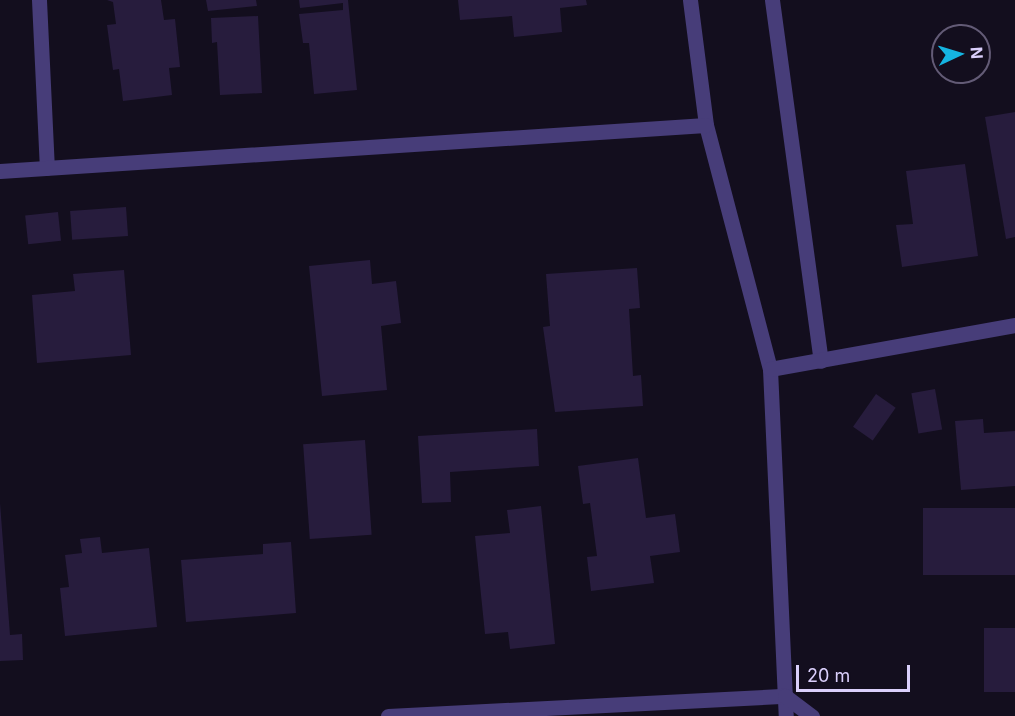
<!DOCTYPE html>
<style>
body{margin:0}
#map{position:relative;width:1015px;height:716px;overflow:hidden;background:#130e1e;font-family:Inter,sans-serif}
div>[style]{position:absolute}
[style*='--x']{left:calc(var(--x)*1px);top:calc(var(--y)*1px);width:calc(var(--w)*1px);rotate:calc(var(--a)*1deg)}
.building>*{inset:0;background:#271c3d;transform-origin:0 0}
.minor>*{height:15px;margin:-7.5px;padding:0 7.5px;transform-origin:7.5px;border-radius:7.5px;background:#473d79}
span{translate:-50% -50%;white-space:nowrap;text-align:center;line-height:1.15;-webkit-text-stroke:4.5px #130e1e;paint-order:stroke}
.north{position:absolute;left:931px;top:24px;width:60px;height:60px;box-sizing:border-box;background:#130e1e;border:2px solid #635b76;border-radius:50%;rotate:86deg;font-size:16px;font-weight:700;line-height:24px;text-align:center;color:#dacffb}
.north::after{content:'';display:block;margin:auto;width:21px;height:27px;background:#15b4e1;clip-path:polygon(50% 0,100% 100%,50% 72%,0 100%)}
.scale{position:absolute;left:796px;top:665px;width:114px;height:27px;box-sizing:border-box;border:3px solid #dacffb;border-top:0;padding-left:8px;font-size:18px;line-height:21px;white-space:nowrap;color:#dacffb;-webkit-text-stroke:4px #130e1e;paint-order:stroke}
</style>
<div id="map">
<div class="building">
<i style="clip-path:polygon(107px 0,161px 0,164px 20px,175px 19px,180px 67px,169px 68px,172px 95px,123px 101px,119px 69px,113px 70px,107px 25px,116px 24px,113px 2px)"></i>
<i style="clip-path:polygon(206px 0,256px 0,257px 6px,208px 11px)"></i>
<i style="clip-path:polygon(299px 0,348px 0,357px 90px,314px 94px,309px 43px,303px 43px,299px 14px,343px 10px,343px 3px,300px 8px)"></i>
<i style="clip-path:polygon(458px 0,586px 0,587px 5px,560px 8px,562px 32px,514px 37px,512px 16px,460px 20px)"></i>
<i style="clip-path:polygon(258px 16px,262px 93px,220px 95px,217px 42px,212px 43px,211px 18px)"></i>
<i style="clip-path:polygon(1015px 112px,1015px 237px,1006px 239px,985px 117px)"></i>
<i style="clip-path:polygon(965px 164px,978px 256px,902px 267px,896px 225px,913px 224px,906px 171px)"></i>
<i style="left:126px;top:207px;width:29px;height:56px;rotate:86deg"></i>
<i style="left:58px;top:212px;width:29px;height:33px;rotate:84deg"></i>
<i style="clip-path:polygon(370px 260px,372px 284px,396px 281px,401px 323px,381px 326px,387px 390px,322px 396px,309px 266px)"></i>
<i style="clip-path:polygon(637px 268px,640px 308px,629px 309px,633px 376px,641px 375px,643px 406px,555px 412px,543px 327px,550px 326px,546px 274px)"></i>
<i style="clip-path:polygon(124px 270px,131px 355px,37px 363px,32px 295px,75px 291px,73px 274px)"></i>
<i style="left:935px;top:389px;width:41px;height:24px;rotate:80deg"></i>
<i style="left:876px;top:394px;width:24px;height:40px;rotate:35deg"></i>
<i style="clip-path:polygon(983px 419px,984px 433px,1015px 431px,1015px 486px,961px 490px,955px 421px)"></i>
<i style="clip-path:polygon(537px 429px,539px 466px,450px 472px,451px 502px,422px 503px,418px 436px)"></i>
<i style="left:365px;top:440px;width:95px;height:62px;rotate:86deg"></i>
<i style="clip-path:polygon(638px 458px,646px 518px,675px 514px,680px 552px,650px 556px,654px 583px,591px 591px,587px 557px,597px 556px,590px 503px,583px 504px,578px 466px)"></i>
<i style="clip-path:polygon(0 503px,10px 635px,22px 634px,23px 660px,0 661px)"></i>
<i style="clip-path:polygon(541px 506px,555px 644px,510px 649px,508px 632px,485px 634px,475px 536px,510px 533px,507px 510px)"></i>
<i style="left:1015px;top:508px;width:67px;height:92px;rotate:90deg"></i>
<i style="clip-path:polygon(100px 537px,102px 553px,149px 548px,157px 627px,65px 636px,60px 588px,69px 587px,65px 555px,82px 553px,80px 539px)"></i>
<i style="clip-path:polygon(291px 542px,296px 613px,186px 622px,181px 560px,263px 554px,263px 544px)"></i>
<i style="left:1015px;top:628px;width:64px;height:31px;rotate:90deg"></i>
</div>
<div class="minor">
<i style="--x:39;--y:0;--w:168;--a:87.3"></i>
<i style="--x:690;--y:0;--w:126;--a:82.7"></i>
<i style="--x:706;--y:125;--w:252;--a:75.3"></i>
<i style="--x:770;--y:369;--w:347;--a:87.4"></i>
<i style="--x:772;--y:0;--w:364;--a:82.3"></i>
<i style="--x:0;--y:171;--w:707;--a:-3.73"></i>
<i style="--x:770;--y:369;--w:249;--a:-10.2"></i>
<i style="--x:388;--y:716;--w:398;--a:-2.9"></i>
<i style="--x:785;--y:696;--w:34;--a:37"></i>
</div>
<div class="north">N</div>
<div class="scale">20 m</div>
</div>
